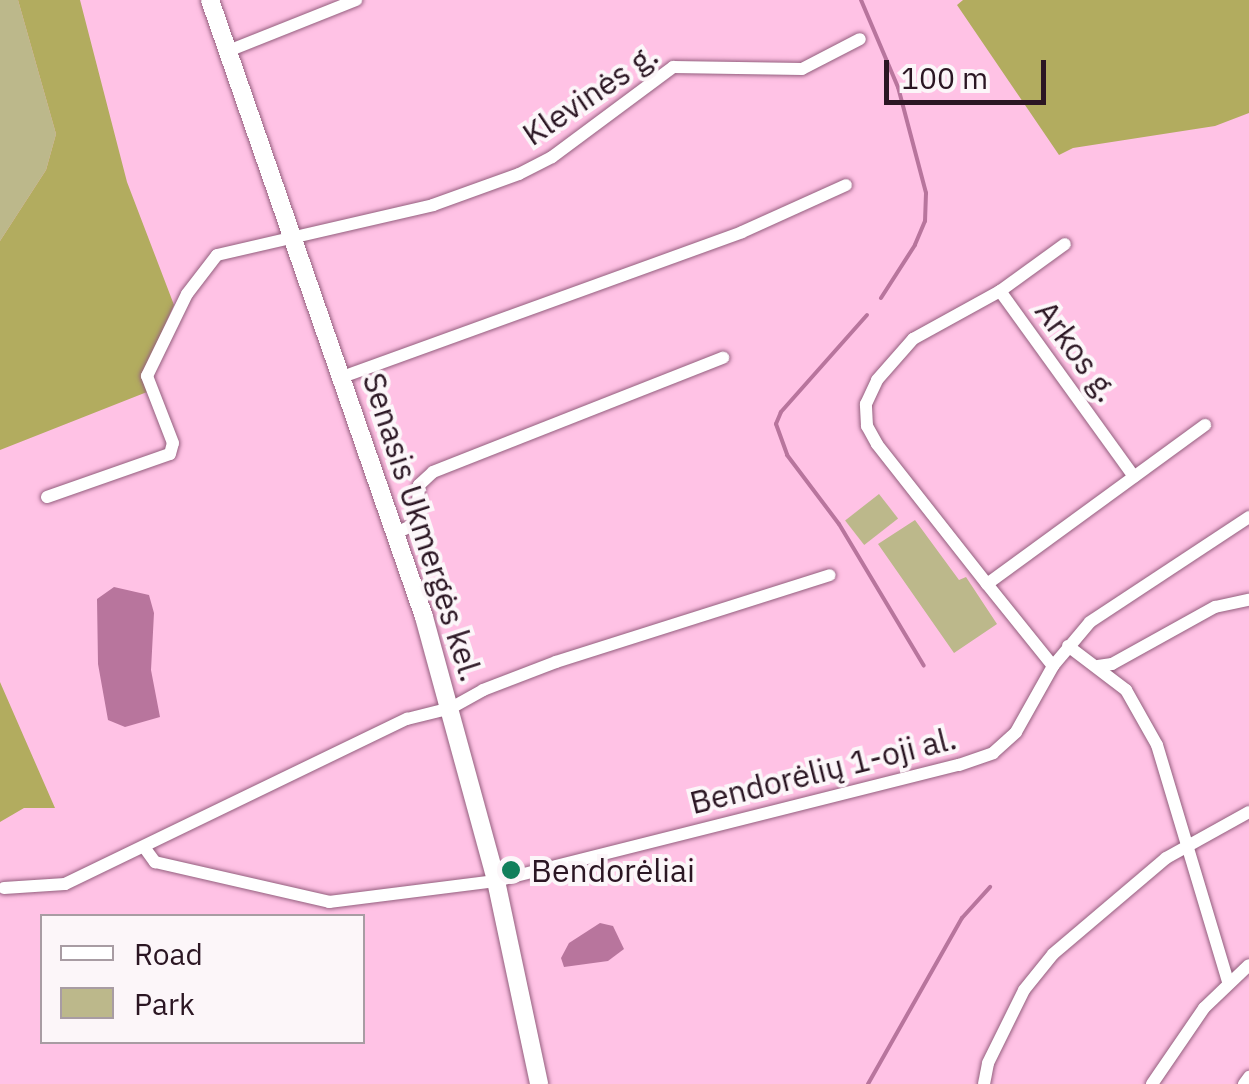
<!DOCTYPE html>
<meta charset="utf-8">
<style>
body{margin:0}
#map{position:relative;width:1249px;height:1084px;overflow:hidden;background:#ffc2e5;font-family:"IBM Plex Sans",sans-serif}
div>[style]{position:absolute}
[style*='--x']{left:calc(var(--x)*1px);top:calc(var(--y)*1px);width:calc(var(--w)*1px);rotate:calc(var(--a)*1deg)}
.green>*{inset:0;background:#bcb88b;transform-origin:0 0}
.forest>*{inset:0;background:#b2ac5f}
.water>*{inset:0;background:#b8759d}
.stream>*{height:4px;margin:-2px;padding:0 2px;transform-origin:2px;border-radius:2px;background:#b8759d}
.roads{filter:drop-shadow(0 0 2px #945f7e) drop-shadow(0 0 2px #945f7e)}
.minor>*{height:12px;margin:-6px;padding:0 6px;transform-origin:6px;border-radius:6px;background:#fff}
.secondary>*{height:18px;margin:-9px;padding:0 9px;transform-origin:9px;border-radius:9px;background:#fff}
.dots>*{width:28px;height:28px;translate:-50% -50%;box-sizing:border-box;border:5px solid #fcf6f9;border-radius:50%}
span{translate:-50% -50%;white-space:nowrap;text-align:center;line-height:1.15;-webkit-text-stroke:8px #fcf6f9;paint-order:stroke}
.street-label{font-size:32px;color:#2b1623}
.poi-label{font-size:32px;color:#2b1623}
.left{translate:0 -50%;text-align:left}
.legend{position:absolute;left:40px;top:914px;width:325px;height:130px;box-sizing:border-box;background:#fcf6f9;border:2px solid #a89ca3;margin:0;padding:12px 18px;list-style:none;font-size:30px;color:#2b1623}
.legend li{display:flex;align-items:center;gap:20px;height:50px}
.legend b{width:50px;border:2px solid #a89ca3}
.scale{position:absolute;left:884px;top:60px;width:162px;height:45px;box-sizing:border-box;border:5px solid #2b1623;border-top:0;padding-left:12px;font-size:30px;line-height:35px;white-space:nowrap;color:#2b1623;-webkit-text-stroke:8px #fcf6f9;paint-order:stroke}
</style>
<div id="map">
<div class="green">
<i style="clip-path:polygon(0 0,18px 0,56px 134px,46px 170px,0 241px)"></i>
<i style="left:879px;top:494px;width:31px;height:43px;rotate:52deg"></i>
<i style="clip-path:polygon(915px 520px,959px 580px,966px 577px,997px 624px,954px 653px,878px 544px)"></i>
</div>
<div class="forest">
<i style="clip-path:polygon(18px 0,80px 0,127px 182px,174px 305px,143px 374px,147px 392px,0 450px,0 241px,46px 170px,56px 134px)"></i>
<i style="clip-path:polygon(963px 0,1249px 0,1249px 113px,1215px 126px,1073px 148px,1059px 155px,957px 5px)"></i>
<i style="clip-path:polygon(0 682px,55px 808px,24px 808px,0 822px)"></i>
</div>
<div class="water">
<i style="clip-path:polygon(114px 587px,149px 595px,154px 613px,151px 670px,160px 717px,125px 727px,108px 720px,98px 664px,97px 599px)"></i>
<i style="clip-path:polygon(600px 923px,613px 926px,624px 949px,608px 961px,564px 967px,561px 958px,569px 943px)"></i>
</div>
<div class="stream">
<i style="--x:861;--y:0;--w:95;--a:67"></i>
<i style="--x:898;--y:87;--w:110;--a:75.2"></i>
<i style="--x:926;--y:193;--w:28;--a:92"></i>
<i style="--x:925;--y:221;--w:26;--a:113"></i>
<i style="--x:915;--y:245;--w:63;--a:122.7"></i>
<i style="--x:867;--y:315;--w:130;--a:131.6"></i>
<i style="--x:781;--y:412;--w:13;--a:113"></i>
<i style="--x:776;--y:424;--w:33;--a:70"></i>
<i style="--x:787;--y:455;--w:86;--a:53"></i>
<i style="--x:839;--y:524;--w:165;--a:59.1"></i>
<i style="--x:868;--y:1084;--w:191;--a:-60.5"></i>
<i style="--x:962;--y:918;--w:42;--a:-47.9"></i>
</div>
<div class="roads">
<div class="minor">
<i style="--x:228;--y:51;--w:138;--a:-21.7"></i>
<i style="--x:1000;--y:291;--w:229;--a:54.2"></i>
<i style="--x:342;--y:377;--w:425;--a:-19.9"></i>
<i style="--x:742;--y:232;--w:114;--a:-24.3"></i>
<i style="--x:47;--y:497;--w:130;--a:-19.3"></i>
<i style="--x:170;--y:454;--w:11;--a:-75"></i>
<i style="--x:173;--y:443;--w:72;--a:-111.2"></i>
<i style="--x:147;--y:376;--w:91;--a:-64"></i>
<i style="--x:187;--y:294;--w:49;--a:-52.4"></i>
<i style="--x:217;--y:255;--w:222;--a:-13"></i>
<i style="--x:433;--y:205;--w:91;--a:-19.8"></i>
<i style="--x:519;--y:174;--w:37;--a:-27"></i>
<i style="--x:552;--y:157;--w:151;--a:-36.6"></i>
<i style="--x:673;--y:67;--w:129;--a:0.9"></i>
<i style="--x:802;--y:69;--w:65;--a:-27.3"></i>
<i style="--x:396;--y:533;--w:23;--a:-25"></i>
<i style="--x:417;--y:523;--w:38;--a:-87"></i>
<i style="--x:419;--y:485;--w:19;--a:-43"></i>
<i style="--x:433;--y:472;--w:312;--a:-21.5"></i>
<i style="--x:987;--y:584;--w:178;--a:-128.2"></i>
<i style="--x:877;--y:444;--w:21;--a:-119"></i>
<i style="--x:867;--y:426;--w:22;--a:-93"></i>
<i style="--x:866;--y:404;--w:26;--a:-65"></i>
<i style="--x:877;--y:380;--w:55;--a:-48.7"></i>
<i style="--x:913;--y:339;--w:99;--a:-28.9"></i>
<i style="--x:1000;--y:291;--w:80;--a:-35.9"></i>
<i style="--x:1068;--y:646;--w:73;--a:37.2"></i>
<i style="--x:1126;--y:690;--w:63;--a:60.6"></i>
<i style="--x:1157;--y:745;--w:247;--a:73.3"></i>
<i style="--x:1053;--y:666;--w:105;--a:-128.8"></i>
<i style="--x:987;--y:584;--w:270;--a:-36.1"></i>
<i style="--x:1098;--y:666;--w:14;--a:-8"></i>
<i style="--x:1112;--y:664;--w:118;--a:-29"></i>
<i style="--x:1215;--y:607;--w:35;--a:-12"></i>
<i style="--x:144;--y:847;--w:19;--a:54"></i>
<i style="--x:155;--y:862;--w:179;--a:12.9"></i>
<i style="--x:329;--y:902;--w:168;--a:-7.2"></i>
<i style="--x:496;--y:881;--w:477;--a:-14.1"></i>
<i style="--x:959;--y:765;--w:36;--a:-19"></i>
<i style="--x:993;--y:753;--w:31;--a:-42"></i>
<i style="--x:1016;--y:732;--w:76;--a:-60.7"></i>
<i style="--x:1053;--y:666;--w:57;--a:-49.9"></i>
<i style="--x:1090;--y:622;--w:191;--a:-33.4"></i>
<i style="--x:4;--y:888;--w:61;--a:-3.8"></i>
<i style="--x:65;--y:884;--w:380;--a:-25.8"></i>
<i style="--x:407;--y:719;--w:45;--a:-14"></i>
<i style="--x:451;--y:708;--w:37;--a:-29"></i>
<i style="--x:483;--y:690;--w:78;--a:-21"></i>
<i style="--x:556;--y:662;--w:287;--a:-17.6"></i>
<i style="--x:984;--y:1084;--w:21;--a:-79"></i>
<i style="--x:988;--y:1063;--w:81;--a:-63.7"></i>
<i style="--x:1024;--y:990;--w:46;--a:-51.1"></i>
<i style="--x:1053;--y:954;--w:148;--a:-40.3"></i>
<i style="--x:1166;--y:858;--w:95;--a:-29"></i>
<i style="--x:1152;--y:1084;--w:92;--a:-55.6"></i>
<i style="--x:1204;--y:1008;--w:62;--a:-43.7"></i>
<i style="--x:1244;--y:1084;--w:9;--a:-54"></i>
</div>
<div class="secondary">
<i style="--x:210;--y:0;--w:653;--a:70.87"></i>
<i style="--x:424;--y:617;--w:274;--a:74.7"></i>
<i style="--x:496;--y:881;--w:208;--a:78"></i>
</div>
</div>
<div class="dots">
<i style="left:511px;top:870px;background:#127f5b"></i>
</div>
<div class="street-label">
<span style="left:590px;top:94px;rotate:-34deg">Klevinės g.</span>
<span style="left:1077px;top:351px;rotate:54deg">Arkos g.</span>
<span style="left:423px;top:527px;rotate:72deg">Senasis Ukmergės kel.</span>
<span style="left:823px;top:770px;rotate:-14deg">Bendorėlių 1-oji al.</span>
</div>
<div class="poi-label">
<span class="left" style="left:531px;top:870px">Bendorėliai</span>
</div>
<ul class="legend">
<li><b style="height:12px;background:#fff"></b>Road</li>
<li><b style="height:28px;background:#bcb88b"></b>Park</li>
</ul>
<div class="scale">100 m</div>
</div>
